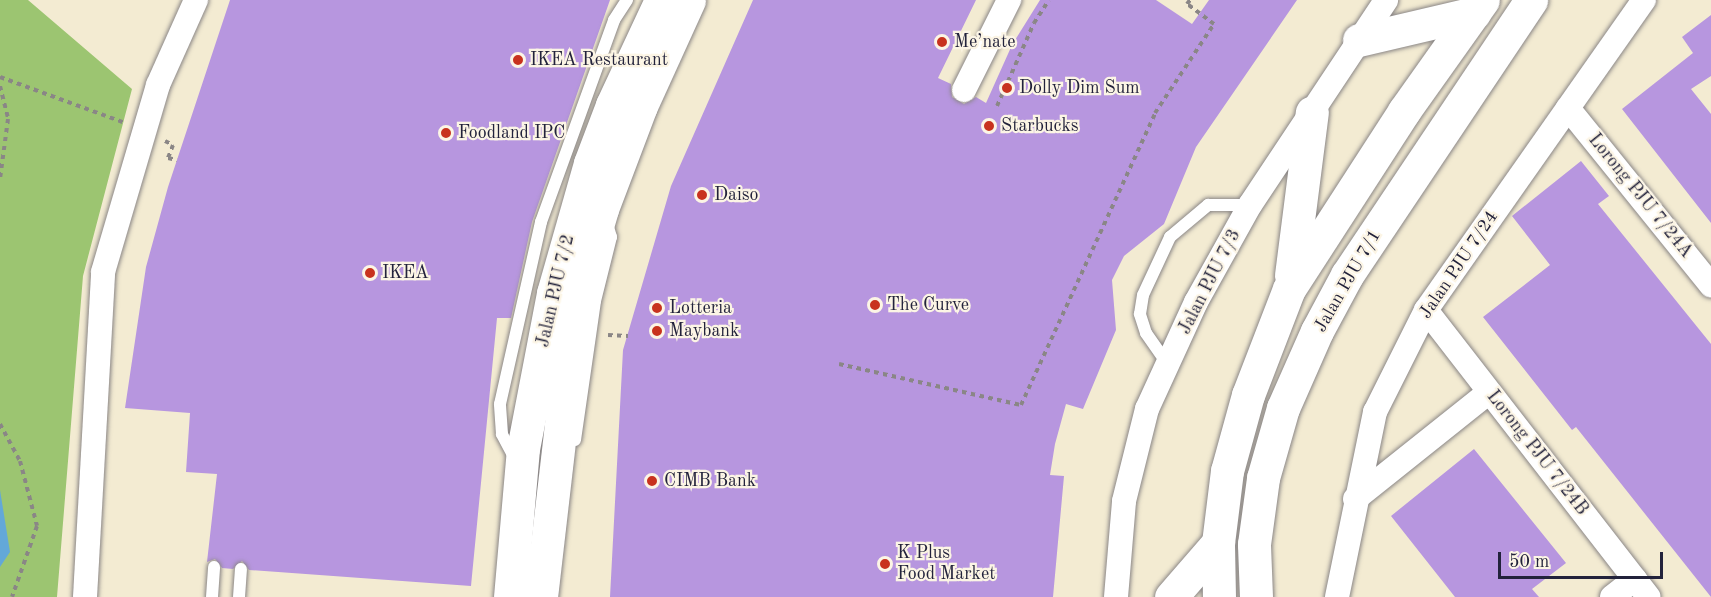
<!DOCTYPE html>
<meta charset="utf-8">
<style>
body{margin:0}
#map{position:relative;width:1711px;height:597px;overflow:hidden;background:#f3ebd2;font-family:"Old Standard TT",serif}
div>[style]{position:absolute}
[style*='--x']{left:calc(var(--x)*1px);top:calc(var(--y)*1px);width:calc(var(--w)*1px);rotate:calc(var(--a)*1deg)}
.green>*{inset:0;background:#9cc571}
.water>*{inset:0;background:#63a8d8}
.building>*{inset:0;background:#b796df}
.path>*{height:4px;margin-top:-2px;transform-origin:0;background:repeating-linear-gradient(90deg,#8a8686 0 4.5px,transparent 0 9px)}
.roads{filter:drop-shadow(0 0 2px #8a8686) drop-shadow(0 0 2px #8a8686)}
.lane>*{height:12px;margin:-6px;padding:0 6px;transform-origin:6px;border-radius:6px;background:#fff}
.street>*{height:24px;margin:-12px;padding:0 12px;transform-origin:12px;border-radius:12px;background:#fff}
.secondary>*{height:33px;margin:-16.5px;padding:0 16.5px;transform-origin:16.5px;border-radius:16.5px;background:#fff}
.dots>*{width:16px;height:16px;translate:-50% -50%;box-sizing:border-box;border:3px solid #fcf5e5;border-radius:50%}
span{translate:-50% -50%;white-space:nowrap;text-align:center;line-height:1.15;-webkit-text-stroke:4.5px #fcf5e5;paint-order:stroke}
.poi-label{font-size:18px;color:#22223b}
.left{translate:0 -50%;text-align:left}
.street-label{font-size:18px;color:#22223b}
.scale{position:absolute;left:1498px;top:552px;width:165px;height:27px;box-sizing:border-box;border:3px solid #22223b;border-top:0;padding-left:8px;font-size:18px;line-height:21px;white-space:nowrap;color:#22223b;-webkit-text-stroke:4px #fcf5e5;paint-order:stroke}
</style>
<div id="map">
<div class="green">
<i style="clip-path:polygon(0 0,28px 0,132px 89px,83px 276px,57px 597px,0 597px)"></i>
</div>
<div class="water">
<i style="clip-path:polygon(0 490px,10px 552px,0 567px)"></i>
</div>
<div class="building">
<i style="clip-path:polygon(230px 0,610px 0,532px 222px,511px 318px,497px 318px,471px 586px,249px 570px,242px 561px,233px 569px,222px 568px,215px 559px,207px 562px,217px 474px,186px 472px,190px 413px,125px 408px,146px 267px,168px 187px)"></i>
<i style="clip-path:polygon(753px 0,976px 0,938px 78px,951px 84px,952px 97px,964px 104px,976px 97px,986px 103px,1012px 45px,1040px 0,1156px 0,1192px 24px,1209px 0,1297px 0,1196px 147px,1164px 224px,1124px 256px,1112px 280px,1116px 330px,1083px 409px,1066px 404px,1055px 444px,1050px 475px,1064px 476px,1053px 597px,610px 597px,623px 350px,671px 186px)"></i>
<i style="clip-path:polygon(1711px 15px,1711px 76px,1691px 89px,1711px 114px,1711px 223px,1622px 109px,1693px 53px,1682px 37px)"></i>
<i style="clip-path:polygon(1581px 161px,1609px 196px,1598px 204px,1711px 344px,1711px 597px,1576px 427px,1572px 430px,1483px 317px,1550px 265px,1512px 216px)"></i>
<i style="clip-path:polygon(1474px 449px,1566px 563px,1532px 589px,1539px 597px,1455px 597px,1391px 516px)"></i>
</div>
<div class="path">
<i style="--x:0;--y:77;--w:133;--a:20.2"></i>
<i style="--x:0;--y:86;--w:34;--a:76"></i>
<i style="--x:8;--y:119;--w:61;--a:97.6"></i>
<i style="--x:997;--y:106;--w:91;--a:-66"></i>
<i style="--x:1034;--y:23;--w:27;--a:-57"></i>
<i style="--x:165;--y:141;--w:9;--a:27"></i>
<i style="--x:173;--y:145;--w:14;--a:111"></i>
<i style="--x:168;--y:158;--w:9;--a:13"></i>
<i style="--x:608;--y:335;--w:20;--a:3"></i>
<i style="--x:839;--y:364;--w:187;--a:12.7"></i>
<i style="--x:1021;--y:405;--w:321;--a:-65.3"></i>
<i style="--x:1155;--y:113;--w:107;--a:-56.5"></i>
<i style="--x:1214;--y:24;--w:34;--a:-143"></i>
<i style="--x:1187;--y:4;--w:5;--a:-53"></i>
<i style="--x:0;--y:424;--w:42;--a:61.6"></i>
<i style="--x:20;--y:461;--w:67;--a:75.3"></i>
<i style="--x:37;--y:526;--w:75;--a:109.4"></i>
</div>
<div class="roads">
<div class="lane">
<i style="--x:1169;--y:366;--w:40;--a:-124.9"></i>
<i style="--x:1146;--y:333;--w:20;--a:-108"></i>
<i style="--x:1140;--y:314;--w:19;--a:-81"></i>
<i style="--x:1143;--y:295;--w:64;--a:-65"></i>
<i style="--x:1170;--y:237;--w:50;--a:-40.1"></i>
<i style="--x:1208;--y:205;--w:42;--a:0"></i>
<i style="--x:575;--y:440;--w:140;--a:-81.8"></i>
<i style="--x:595;--y:301;--w:66;--a:-76"></i>
<i style="--x:611;--y:237;--w:14;--a:-107"></i>
<i style="--x:514;--y:457;--w:26;--a:-118"></i>
<i style="--x:502;--y:434;--w:30;--a:-94"></i>
<i style="--x:500;--y:404;--w:187;--a:-77.3"></i>
<i style="--x:541;--y:222;--w:215;--a:-70.1"></i>
<i style="--x:614;--y:20;--w:24;--a:-57"></i>
<i style="--x:212;--y:597;--w:30;--a:-86"></i>
<i style="--x:239;--y:597;--w:28;--a:-86"></i>
</div>
<div class="street">
<i style="--x:964;--y:90;--w:101;--a:-63.4"></i>
<i style="--x:1568;--y:108;--w:228;--a:51.1"></i>
<i style="--x:1426;--y:310;--w:363;--a:52.2"></i>
<i style="--x:1355;--y:499;--w:171;--a:-38.6"></i>
<i style="--x:85;--y:597;--w:325;--a:-86.8"></i>
<i style="--x:103;--y:272;--w:195;--a:-73.6"></i>
<i style="--x:158;--y:85;--w:93;--a:-65.9"></i>
<i style="--x:1116;--y:597;--w:96;--a:-85.2"></i>
<i style="--x:1124;--y:501;--w:95;--a:-76"></i>
<i style="--x:1147;--y:409;--w:118;--a:-65.4"></i>
<i style="--x:1196;--y:302;--w:111;--a:-60.9"></i>
<i style="--x:1250;--y:205;--w:246;--a:-56.4"></i>
<i style="--x:1337;--y:597;--w:189;--a:-78.4"></i>
<i style="--x:1375;--y:412;--w:114;--a:-63.4"></i>
<i style="--x:1426;--y:310;--w:379;--a:-54.9"></i>
<i style="--x:1612;--y:597;--w:29;--a:-38"></i>
</div>
<div class="secondary">
<i style="--x:1359;--y:40;--w:118;--a:-13.2"></i>
<i style="--x:1291;--y:275;--w:164;--a:-82.7"></i>
<i style="--x:510;--y:597;--w:149;--a:-85"></i>
<i style="--x:523;--y:449;--w:159;--a:-79.1"></i>
<i style="--x:553;--y:293;--w:135;--a:-74.1"></i>
<i style="--x:590;--y:163;--w:62;--a:-69.2"></i>
<i style="--x:612;--y:105;--w:116;--a:-65"></i>
<i style="--x:541;--y:597;--w:298;--a:-83.4"></i>
<i style="--x:575;--y:301;--w:96;--a:-73.6"></i>
<i style="--x:602;--y:209;--w:110;--a:-69.3"></i>
<i style="--x:641;--y:106;--w:116;--a:-65.6"></i>
<i style="--x:1171;--y:597;--w:72;--a:-49"></i>
<i style="--x:1219;--y:597;--w:54;--a:-91.1"></i>
<i style="--x:1218;--y:543;--w:73;--a:-82.9"></i>
<i style="--x:1227;--y:471;--w:79;--a:-74.6"></i>
<i style="--x:1248;--y:395;--w:114;--a:-68.9"></i>
<i style="--x:1289;--y:289;--w:212;--a:-57.1"></i>
<i style="--x:1404;--y:111;--w:136;--a:-54.6"></i>
<i style="--x:1256;--y:597;--w:53;--a:-92.2"></i>
<i style="--x:1254;--y:544;--w:67;--a:-82.2"></i>
<i style="--x:1263;--y:478;--w:73;--a:-74.1"></i>
<i style="--x:1283;--y:408;--w:84;--a:-66.2"></i>
<i style="--x:1317;--y:331;--w:64;--a:-61.8"></i>
<i style="--x:1347;--y:275;--w:331;--a:-56.2"></i>
</div>
</div>
<div class="dots">
<i style="left:942px;top:42px;background:#c8321e"></i>
<i style="left:518px;top:60px;background:#c8321e"></i>
<i style="left:1007px;top:88px;background:#c8321e"></i>
<i style="left:989px;top:126px;background:#c8321e"></i>
<i style="left:446px;top:133px;background:#c8321e"></i>
<i style="left:702px;top:195px;background:#c8321e"></i>
<i style="left:370px;top:273px;background:#c8321e"></i>
<i style="left:875px;top:305px;background:#c8321e"></i>
<i style="left:657px;top:308px;background:#c8321e"></i>
<i style="left:657px;top:331px;background:#c8321e"></i>
<i style="left:652px;top:481px;background:#c8321e"></i>
<i style="left:885px;top:564px;background:#c8321e"></i>
</div>
<div class="poi-label">
<span class="left" style="left:954px;top:42px">Me’nate</span>
<span class="left" style="left:530px;top:60px">IKEA Restaurant</span>
<span class="left" style="left:1019px;top:88px">Dolly Dim Sum</span>
<span class="left" style="left:1001px;top:126px">Starbucks</span>
<span class="left" style="left:458px;top:133px">Foodland IPC</span>
<span class="left" style="left:714px;top:195px">Daiso</span>
<span class="left" style="left:382px;top:273px">IKEA</span>
<span class="left" style="left:887px;top:305px">The Curve</span>
<span class="left" style="left:669px;top:308px">Lotteria</span>
<span class="left" style="left:669px;top:331px">Maybank</span>
<span class="left" style="left:664px;top:481px">CIMB Bank</span>
<span class="left" style="left:897px;top:564px">K Plus<br>Food Market</span>
</div>
<div class="street-label">
<span style="left:1640px;top:196px;rotate:51deg">Lorong PJU 7/24A</span>
<span style="left:1459px;top:265px;rotate:-56deg">Jalan PJU 7/24</span>
<span style="left:1348px;top:281px;rotate:-60deg">Jalan PJU 7/1</span>
<span style="left:1210px;top:282px;rotate:-63deg">Jalan PJU 7/3</span>
<span style="left:556px;top:291px;rotate:-77deg">Jalan PJU 7/2</span>
<span style="left:1537px;top:453px;rotate:52deg">Lorong PJU 7/24B</span>
</div>
<div class="scale">50 m</div>
</div>
